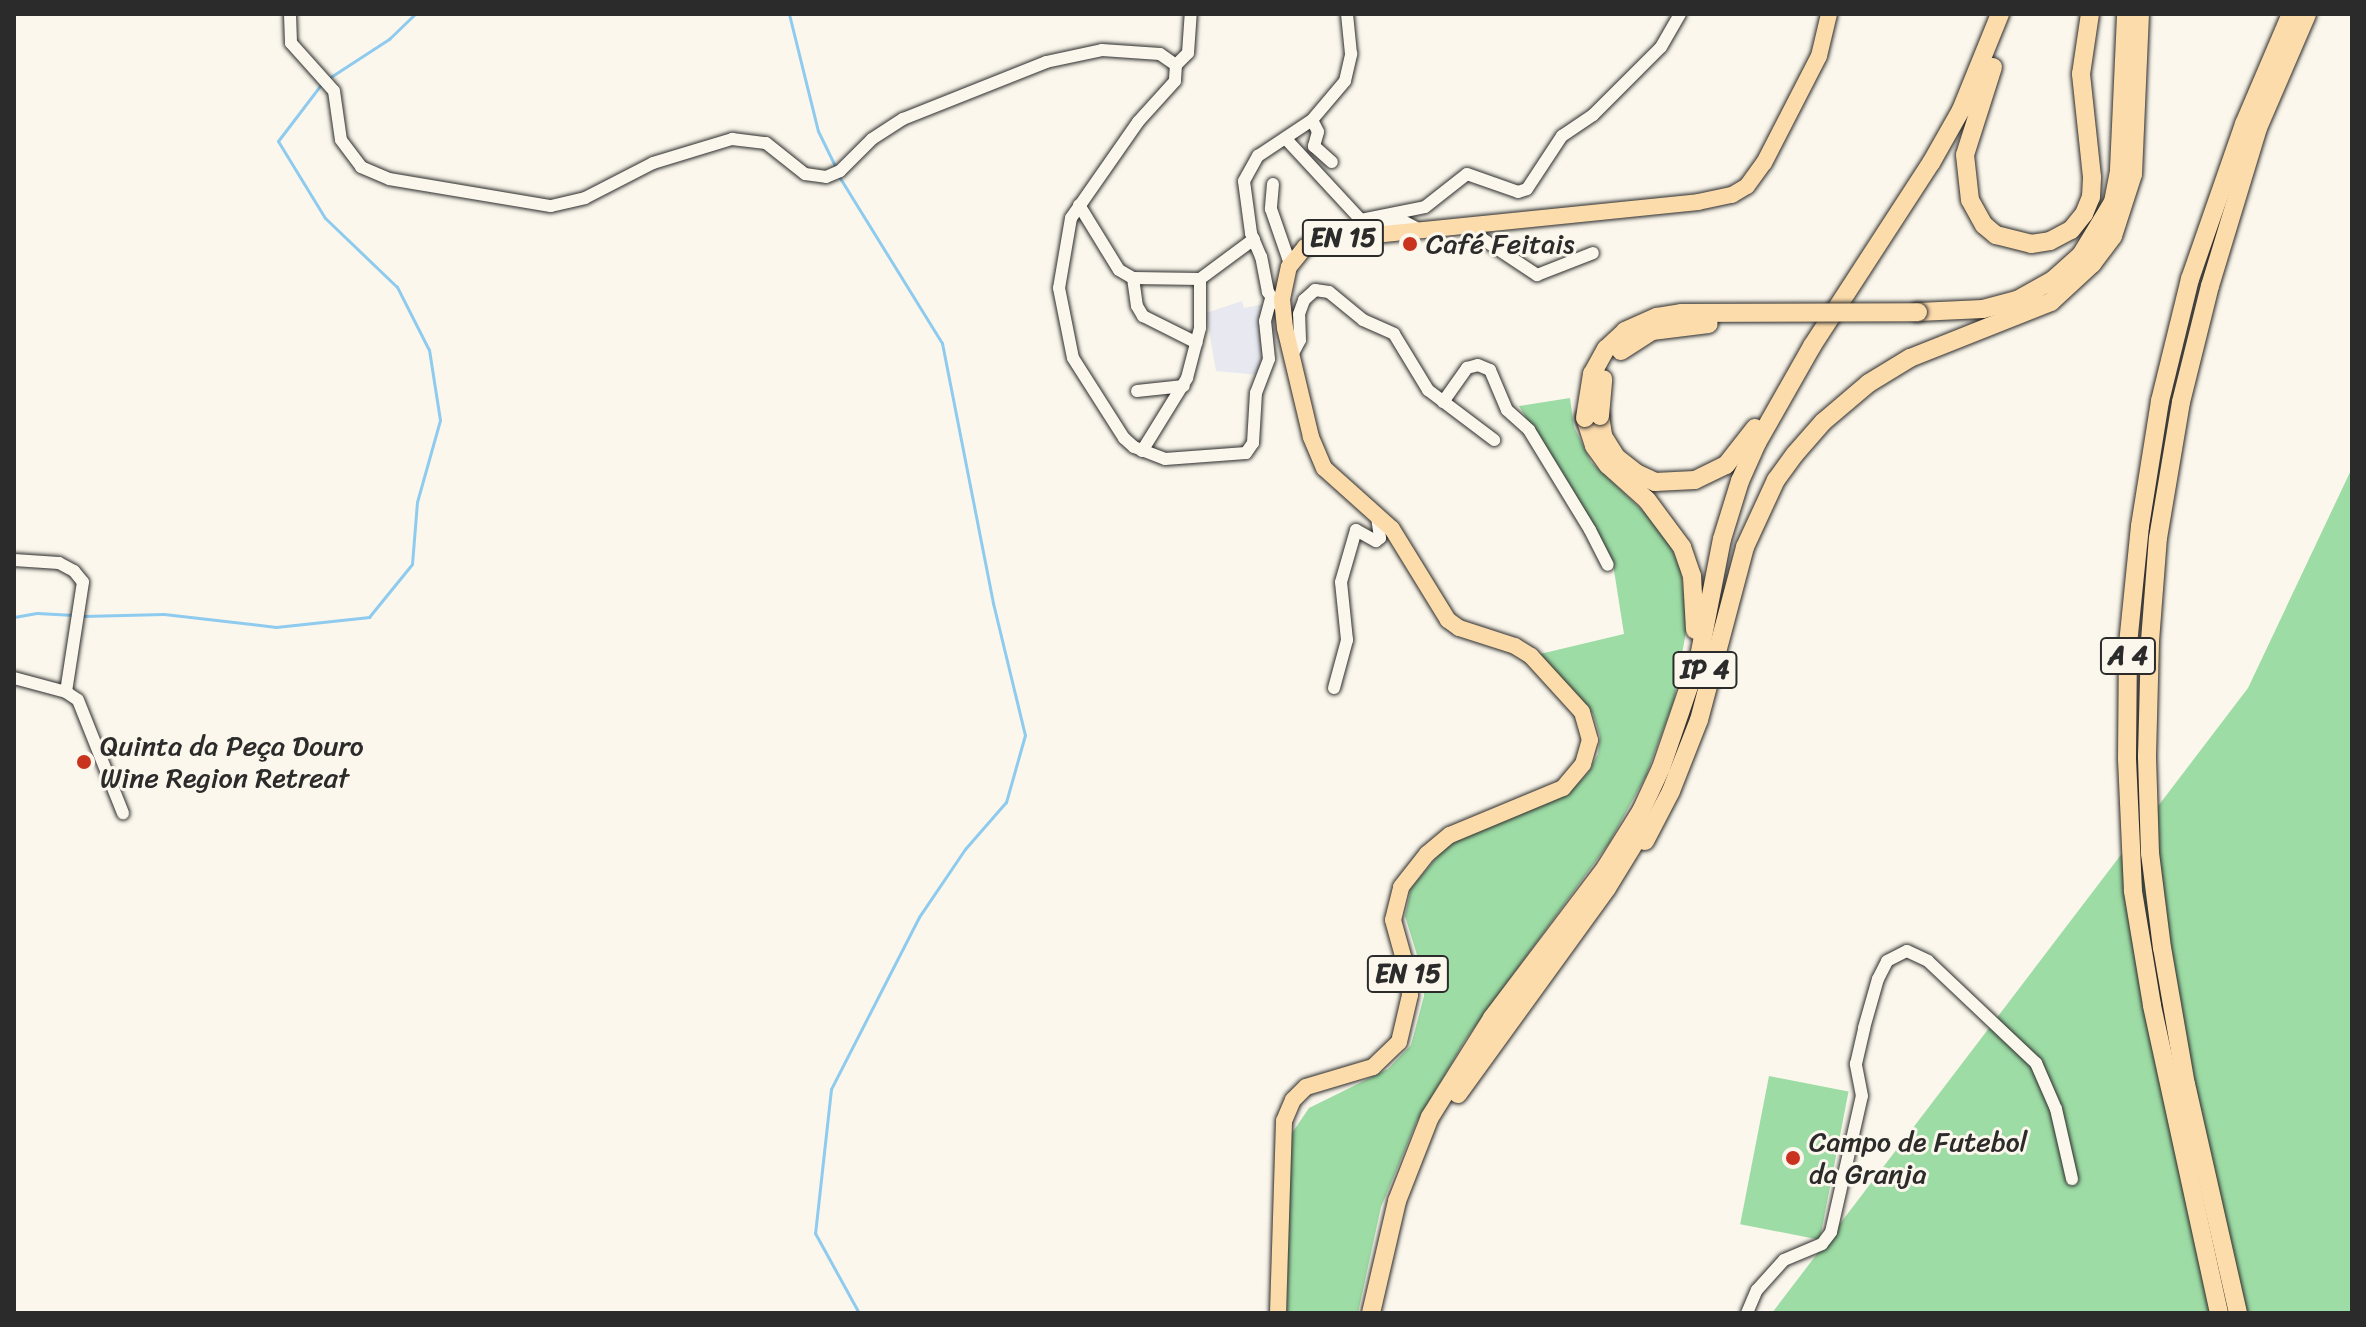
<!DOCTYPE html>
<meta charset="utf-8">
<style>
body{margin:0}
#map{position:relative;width:2366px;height:1327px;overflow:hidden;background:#fbf7ec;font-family:Sriracha,sans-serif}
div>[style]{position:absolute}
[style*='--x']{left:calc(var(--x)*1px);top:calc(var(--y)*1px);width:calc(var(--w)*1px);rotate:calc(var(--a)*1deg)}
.built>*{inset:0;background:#e8e9f0}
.green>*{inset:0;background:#9ddca5;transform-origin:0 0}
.stream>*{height:3px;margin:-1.5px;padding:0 1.5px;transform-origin:1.5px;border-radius:1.5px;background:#8ecbef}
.roads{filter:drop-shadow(0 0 2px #2b2b2b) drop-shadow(0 0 2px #2b2b2b)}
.minor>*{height:12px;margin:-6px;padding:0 6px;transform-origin:6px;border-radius:6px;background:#fbf7ec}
.major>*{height:16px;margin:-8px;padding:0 8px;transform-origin:8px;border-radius:8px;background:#fddcac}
.highway>*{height:18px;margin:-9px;padding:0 9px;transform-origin:9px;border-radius:9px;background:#fddcac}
.bridges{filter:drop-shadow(0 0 2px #2b2b2b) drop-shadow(0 0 2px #2b2b2b)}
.highway-bridge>*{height:18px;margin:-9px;padding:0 9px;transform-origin:9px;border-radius:9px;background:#fddcac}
.dots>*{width:22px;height:22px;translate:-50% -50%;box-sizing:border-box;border:4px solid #fbf7ec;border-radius:50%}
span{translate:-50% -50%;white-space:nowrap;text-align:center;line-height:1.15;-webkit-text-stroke:6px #fbf7ec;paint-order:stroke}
.shield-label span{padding:2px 6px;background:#fbf7ec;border:2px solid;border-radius:6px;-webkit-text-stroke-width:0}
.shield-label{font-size:26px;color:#2b2b2b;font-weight:700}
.poi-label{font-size:28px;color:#2b2b2b}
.left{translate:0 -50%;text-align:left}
.frame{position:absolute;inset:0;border:16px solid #2b2b2b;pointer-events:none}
</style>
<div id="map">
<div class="built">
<i style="clip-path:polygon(1242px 301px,1244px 308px,1264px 304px,1259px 320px,1265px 355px,1258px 375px,1216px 371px,1206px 313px)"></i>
</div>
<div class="green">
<i style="clip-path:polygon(1570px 398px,1574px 427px,1591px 462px,1645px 513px,1670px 545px,1681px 571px,1687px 626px,1674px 700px,1646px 776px,1609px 843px,1466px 1039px,1417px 1121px,1381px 1207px,1358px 1313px,1287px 1313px,1290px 1136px,1309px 1108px,1388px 1069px,1411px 1045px,1424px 996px,1421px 968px,1405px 916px,1411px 888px,1448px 844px,1568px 793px,1588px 773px,1598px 754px,1600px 736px,1593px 714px,1540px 654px,1624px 634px,1613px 564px,1519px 406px)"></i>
<i style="clip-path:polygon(2352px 468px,2352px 1313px,1772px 1313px,2248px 688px)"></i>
<i style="left:1769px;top:1076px;width:81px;height:151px;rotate:11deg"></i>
</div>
<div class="stream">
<i style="--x:789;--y:14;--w:121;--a:76.1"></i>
<i style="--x:818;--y:131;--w:39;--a:64"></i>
<i style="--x:329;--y:78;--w:72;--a:-33"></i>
<i style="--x:389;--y:39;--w:36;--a:-44"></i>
<i style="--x:840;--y:178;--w:194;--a:58.3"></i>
<i style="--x:942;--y:343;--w:265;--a:78.9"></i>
<i style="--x:993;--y:603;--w:136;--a:76.4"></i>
<i style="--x:1025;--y:735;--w:70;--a:105.8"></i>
<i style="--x:1006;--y:802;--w:62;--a:131.1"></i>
<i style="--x:965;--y:849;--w:82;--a:124.1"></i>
<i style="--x:919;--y:917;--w:193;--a:117.1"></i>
<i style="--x:831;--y:1089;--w:145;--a:96.3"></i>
<i style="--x:815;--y:1233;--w:91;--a:61.2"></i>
<i style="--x:83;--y:616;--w:81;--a:-1.4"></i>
<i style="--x:164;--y:614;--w:113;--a:6.6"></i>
<i style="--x:276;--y:627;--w:94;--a:-6.1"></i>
<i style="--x:369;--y:617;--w:68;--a:-50.9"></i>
<i style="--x:412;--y:564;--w:62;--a:-85.4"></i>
<i style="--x:417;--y:502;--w:85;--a:-74.3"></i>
<i style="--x:440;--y:420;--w:71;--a:-98.9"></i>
<i style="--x:429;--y:350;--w:71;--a:-116.9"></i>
<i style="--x:397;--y:287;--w:100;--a:-136.2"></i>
<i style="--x:325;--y:218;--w:90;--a:-121.4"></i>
<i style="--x:278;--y:141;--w:74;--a:-52.7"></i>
<i style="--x:14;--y:617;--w:23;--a:-10"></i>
<i style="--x:37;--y:613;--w:37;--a:3"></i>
</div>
<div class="roads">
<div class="minor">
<i style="--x:290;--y:14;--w:29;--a:88"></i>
<i style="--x:291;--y:43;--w:64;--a:48.1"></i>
<i style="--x:334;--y:91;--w:49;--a:81.9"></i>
<i style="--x:341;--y:140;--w:34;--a:53"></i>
<i style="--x:361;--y:167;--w:30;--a:23"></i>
<i style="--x:389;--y:179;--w:164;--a:9.5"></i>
<i style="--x:551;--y:206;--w:35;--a:-13"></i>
<i style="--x:585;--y:198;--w:76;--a:-27.2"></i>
<i style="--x:653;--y:163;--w:83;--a:-16.9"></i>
<i style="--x:732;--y:139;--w:34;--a:7"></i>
<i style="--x:766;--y:143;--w:50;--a:38.5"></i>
<i style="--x:805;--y:174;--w:21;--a:8"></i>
<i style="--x:826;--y:177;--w:15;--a:-23"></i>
<i style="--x:840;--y:171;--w:45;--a:-45"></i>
<i style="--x:872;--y:139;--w:37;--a:-33"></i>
<i style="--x:903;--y:119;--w:154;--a:-21.7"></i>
<i style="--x:1046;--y:62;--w:57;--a:-12.1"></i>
<i style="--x:1102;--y:50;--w:58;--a:3.9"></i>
<i style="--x:1160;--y:54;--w:19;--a:35"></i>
<i style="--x:1176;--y:65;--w:16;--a:94"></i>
<i style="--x:1175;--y:81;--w:55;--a:132.1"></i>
<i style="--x:1138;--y:122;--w:117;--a:124.9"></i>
<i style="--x:1071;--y:218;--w:71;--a:99.7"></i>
<i style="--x:1059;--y:288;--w:71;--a:78.7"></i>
<i style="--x:1073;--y:358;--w:95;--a:57.5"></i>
<i style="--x:1124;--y:438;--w:13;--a:42"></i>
<i style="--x:1134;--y:447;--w:33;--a:21"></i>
<i style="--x:1165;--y:459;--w:81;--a:-4.2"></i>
<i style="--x:1246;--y:453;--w:12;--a:-55"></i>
<i style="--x:1253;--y:443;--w:50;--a:-86.6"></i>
<i style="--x:1256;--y:393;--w:36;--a:-69"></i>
<i style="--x:1269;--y:359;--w:38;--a:-96"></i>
<i style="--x:1265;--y:321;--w:24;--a:-75"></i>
<i style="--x:1176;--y:65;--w:17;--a:-45"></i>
<i style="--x:1188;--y:53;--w:39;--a:-86"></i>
<i style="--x:1312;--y:120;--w:13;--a:63"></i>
<i style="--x:1318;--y:132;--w:15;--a:106"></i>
<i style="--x:1314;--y:146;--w:24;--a:42"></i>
<i style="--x:1286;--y:139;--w:110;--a:47.2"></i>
<i style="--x:1361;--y:220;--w:9;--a:21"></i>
<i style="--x:1369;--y:223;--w:32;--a:-5"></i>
<i style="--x:1401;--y:220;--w:21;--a:28"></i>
<i style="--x:1273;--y:184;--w:25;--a:95"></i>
<i style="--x:1271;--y:209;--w:58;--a:70.9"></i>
<i style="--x:1079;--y:205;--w:76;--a:58.4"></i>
<i style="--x:1119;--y:270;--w:16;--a:30"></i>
<i style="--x:1133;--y:278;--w:67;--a:0.9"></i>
<i style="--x:1200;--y:279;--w:67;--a:-36.5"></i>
<i style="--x:1361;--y:220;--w:65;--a:-11.5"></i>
<i style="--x:1425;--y:207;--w:53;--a:-38.2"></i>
<i style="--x:1467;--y:174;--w:54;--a:19.4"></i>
<i style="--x:1518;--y:192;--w:9;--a:-18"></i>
<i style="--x:1527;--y:189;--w:64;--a:-56.6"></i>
<i style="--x:1562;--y:136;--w:37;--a:-34"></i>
<i style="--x:1593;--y:115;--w:96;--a:-45"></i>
<i style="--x:1661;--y:47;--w:38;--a:-60"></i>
<i style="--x:1463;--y:226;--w:89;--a:33.5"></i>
<i style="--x:1537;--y:275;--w:60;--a:-21.4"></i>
<i style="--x:1133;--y:278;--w:28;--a:82"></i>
<i style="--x:1137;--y:306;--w:12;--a:59"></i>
<i style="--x:1143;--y:316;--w:60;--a:26.6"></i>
<i style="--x:1276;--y:303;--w:14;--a:-126"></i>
<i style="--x:1268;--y:292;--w:36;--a:-101"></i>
<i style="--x:1261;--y:257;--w:26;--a:-113"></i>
<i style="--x:1251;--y:233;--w:52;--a:-97.7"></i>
<i style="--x:1244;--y:181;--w:29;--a:-61"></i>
<i style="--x:1258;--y:156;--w:65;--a:-33.7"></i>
<i style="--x:1312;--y:120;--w:51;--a:-49.8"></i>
<i style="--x:1345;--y:81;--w:28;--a:-77"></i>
<i style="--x:1351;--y:54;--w:40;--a:-95.7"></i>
<i style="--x:1291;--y:357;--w:19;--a:-62"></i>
<i style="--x:1300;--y:340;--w:26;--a:-92"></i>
<i style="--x:1299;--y:314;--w:15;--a:-70"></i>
<i style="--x:1304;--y:300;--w:15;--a:-42"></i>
<i style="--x:1315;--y:290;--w:14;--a:8"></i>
<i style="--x:1329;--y:292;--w:44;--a:39.5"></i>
<i style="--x:1363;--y:320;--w:34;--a:24"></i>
<i style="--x:1394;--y:334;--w:66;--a:58.7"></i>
<i style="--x:1428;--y:390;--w:83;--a:37.1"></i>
<i style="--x:1137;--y:391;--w:47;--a:-6.1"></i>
<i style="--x:1443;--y:402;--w:42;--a:-54.8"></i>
<i style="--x:1467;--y:368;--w:11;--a:-15"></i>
<i style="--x:1478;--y:365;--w:13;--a:23"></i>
<i style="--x:1490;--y:370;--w:43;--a:67"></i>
<i style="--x:1507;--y:410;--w:30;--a:42"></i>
<i style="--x:1529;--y:430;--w:117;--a:58.6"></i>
<i style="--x:1590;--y:530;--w:39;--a:63"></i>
<i style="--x:1142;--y:451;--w:86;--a:-58.3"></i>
<i style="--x:1187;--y:378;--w:52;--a:-75.4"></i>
<i style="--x:1200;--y:328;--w:49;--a:-90"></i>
<i style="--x:14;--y:560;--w:45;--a:3.8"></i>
<i style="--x:59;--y:563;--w:17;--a:28"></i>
<i style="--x:74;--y:571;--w:14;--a:51"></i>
<i style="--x:83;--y:582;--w:111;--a:98.8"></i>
<i style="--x:14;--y:678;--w:54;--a:15.1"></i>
<i style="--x:66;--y:692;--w:14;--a:34"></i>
<i style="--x:78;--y:700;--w:122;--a:68.3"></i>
<i style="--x:1334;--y:688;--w:50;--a:-74.8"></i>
<i style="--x:1347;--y:640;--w:58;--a:-95.9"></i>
<i style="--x:1341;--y:582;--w:54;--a:-73.9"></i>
<i style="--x:1356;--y:530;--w:23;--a:29"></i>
<i style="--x:1376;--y:541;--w:5;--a:-37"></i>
<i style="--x:1380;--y:538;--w:22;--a:-98"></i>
<i style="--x:1747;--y:1313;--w:25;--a:-67"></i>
<i style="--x:1757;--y:1290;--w:40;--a:-48"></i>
<i style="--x:1784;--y:1260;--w:41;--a:-22.8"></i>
<i style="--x:1822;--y:1244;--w:15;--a:-53"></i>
<i style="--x:1831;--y:1232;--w:139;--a:-77.2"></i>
<i style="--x:1862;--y:1096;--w:33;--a:-101"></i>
<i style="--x:1856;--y:1064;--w:37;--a:-77"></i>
<i style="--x:1864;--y:1028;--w:51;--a:-74.1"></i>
<i style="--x:1878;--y:979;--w:20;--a:-63"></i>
<i style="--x:1887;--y:961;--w:22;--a:-27"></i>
<i style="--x:1907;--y:951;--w:23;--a:25"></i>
<i style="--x:1928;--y:961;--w:149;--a:43.4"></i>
<i style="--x:2036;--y:1063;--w:50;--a:66.5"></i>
<i style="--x:2056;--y:1109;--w:72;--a:77.1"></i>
</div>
<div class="major">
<i style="--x:1278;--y:1313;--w:192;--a:-88.2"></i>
<i style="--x:1284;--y:1121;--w:23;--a:-67"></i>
<i style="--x:1293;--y:1100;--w:18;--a:-45"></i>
<i style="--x:1306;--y:1087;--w:70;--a:-16.6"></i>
<i style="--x:1373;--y:1067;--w:36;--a:-44"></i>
<i style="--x:1399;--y:1042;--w:48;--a:-76.8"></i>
<i style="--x:1410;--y:995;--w:21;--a:-95"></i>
<i style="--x:1408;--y:974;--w:56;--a:-105.5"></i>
<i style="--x:1393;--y:920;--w:34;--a:-76"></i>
<i style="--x:1401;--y:887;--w:42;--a:-51.8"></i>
<i style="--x:1427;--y:854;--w:30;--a:-40"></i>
<i style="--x:1450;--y:835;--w:122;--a:-22.6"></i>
<i style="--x:1563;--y:788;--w:31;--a:-50"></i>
<i style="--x:1583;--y:764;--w:25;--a:-74"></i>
<i style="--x:1590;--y:740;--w:29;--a:-106"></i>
<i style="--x:1582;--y:712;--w:76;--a:-132.3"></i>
<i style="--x:1531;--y:656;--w:19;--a:-148"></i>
<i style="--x:1515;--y:646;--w:59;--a:-162.2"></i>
<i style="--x:1459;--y:628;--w:14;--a:-144"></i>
<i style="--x:1448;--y:620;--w:107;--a:-121.6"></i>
<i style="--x:1392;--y:529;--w:91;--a:-138.1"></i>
<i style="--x:1324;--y:468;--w:34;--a:-113"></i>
<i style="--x:1311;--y:437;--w:112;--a:-103.4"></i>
<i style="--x:1285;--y:328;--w:29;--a:-96"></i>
<i style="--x:1282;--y:299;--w:33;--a:-78"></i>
<i style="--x:1289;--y:267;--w:26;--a:-51"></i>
<i style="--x:1305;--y:247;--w:21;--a:-19"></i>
<i style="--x:1325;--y:240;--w:375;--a:-5.8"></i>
<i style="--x:1698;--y:202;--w:35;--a:-12"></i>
<i style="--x:1732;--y:195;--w:17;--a:-31"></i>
<i style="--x:1747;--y:186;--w:29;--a:-54"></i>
<i style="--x:1764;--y:163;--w:120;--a:-62.8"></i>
<i style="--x:1819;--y:56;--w:43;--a:-76.6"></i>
</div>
<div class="highway">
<i style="--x:1993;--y:67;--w:92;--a:107.7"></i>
<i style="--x:1965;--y:155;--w:45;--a:83.7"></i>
<i style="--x:1970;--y:200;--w:29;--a:61"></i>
<i style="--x:1984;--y:225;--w:16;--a:40"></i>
<i style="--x:1996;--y:235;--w:36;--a:14"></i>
<i style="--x:2031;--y:244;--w:19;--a:-9"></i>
<i style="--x:2050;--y:241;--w:24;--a:-28"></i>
<i style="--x:2071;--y:230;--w:21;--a:-51"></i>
<i style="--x:2084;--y:214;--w:18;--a:-68"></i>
<i style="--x:2091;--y:197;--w:20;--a:-87"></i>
<i style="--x:2092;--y:177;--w:104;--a:-96.1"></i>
<i style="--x:2081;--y:74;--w:61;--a:-81.5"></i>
<i style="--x:1918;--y:312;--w:65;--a:-2.6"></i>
<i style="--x:1983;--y:309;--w:35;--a:-15"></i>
<i style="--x:2017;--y:300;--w:41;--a:-29.1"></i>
<i style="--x:2053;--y:280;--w:38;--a:-42"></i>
<i style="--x:2081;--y:255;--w:62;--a:-58.9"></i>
<i style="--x:2113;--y:202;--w:33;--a:-79"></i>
<i style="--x:2119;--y:170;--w:156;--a:-87.4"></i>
<i style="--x:1600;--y:416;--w:20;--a:81"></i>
<i style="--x:1603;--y:436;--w:25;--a:58"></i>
<i style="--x:1616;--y:457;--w:28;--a:38"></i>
<i style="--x:1638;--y:474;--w:19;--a:25"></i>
<i style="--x:1655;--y:482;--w:40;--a:-2.9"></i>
<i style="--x:1695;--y:480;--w:34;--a:-26"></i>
<i style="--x:1726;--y:465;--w:47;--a:-51.9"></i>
<i style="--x:1585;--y:418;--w:29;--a:72"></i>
<i style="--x:1594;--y:446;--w:24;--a:54"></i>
<i style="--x:1608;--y:465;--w:52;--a:41.9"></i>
<i style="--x:1647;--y:500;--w:59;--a:53.3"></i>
<i style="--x:1682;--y:547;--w:31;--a:71"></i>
<i style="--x:1692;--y:576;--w:54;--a:86.8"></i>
<i style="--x:1645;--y:841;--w:56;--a:-62.5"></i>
<i style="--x:1671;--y:791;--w:76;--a:-68.5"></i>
<i style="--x:1699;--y:720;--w:179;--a:-75.1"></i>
<i style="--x:1745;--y:547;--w:74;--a:-65.2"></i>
<i style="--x:1776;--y:480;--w:32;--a:-54"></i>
<i style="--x:1795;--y:454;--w:43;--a:-48.8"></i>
<i style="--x:1823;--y:422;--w:60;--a:-40.3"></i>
<i style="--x:1869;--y:383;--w:48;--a:-31.4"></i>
<i style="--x:1910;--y:358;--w:152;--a:-21.7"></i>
<i style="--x:2051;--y:302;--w:56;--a:-42.8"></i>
<i style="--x:2092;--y:264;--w:35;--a:-53"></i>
<i style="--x:2113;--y:236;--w:65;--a:-72.1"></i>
<i style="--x:2133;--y:174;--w:160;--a:-87.5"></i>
<i style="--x:1458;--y:1094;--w:254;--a:-54.1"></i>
<i style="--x:1607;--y:888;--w:73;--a:-58.5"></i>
<i style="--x:1371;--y:1313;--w:115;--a:-76.9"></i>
<i style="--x:1397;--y:1201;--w:90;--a:-68.6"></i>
<i style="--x:1430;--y:1117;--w:117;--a:-57.9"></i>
<i style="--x:1492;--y:1018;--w:189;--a:-52.9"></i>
<i style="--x:1606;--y:867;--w:66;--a:-58"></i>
<i style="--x:1641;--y:811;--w:47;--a:-65.1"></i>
<i style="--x:1661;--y:768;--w:117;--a:-71.1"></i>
<i style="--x:1699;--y:657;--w:120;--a:-79"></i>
<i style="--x:1722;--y:539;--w:61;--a:-72.8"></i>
<i style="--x:1740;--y:481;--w:42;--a:-65.9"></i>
<i style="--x:1757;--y:443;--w:112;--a:-60.4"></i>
<i style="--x:1812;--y:346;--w:218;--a:-57"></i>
<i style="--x:1931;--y:163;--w:61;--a:-60.5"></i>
<i style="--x:1961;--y:110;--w:104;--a:-67.9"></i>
<i style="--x:2219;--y:1313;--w:315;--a:-102.3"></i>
<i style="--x:2152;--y:1005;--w:116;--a:-99.5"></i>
<i style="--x:2133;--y:891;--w:132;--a:-92.6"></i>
<i style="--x:2127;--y:759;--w:115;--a:-89.5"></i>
<i style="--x:2128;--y:644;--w:119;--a:-84.2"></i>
<i style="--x:2140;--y:526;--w:127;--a:-80.9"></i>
<i style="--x:2160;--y:401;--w:126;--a:-76.2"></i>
<i style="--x:2190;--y:279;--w:164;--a:-70.8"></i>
<i style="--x:2244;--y:124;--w:120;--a:-66.9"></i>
<i style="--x:2238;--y:1313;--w:234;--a:-102.8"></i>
<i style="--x:2186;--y:1085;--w:139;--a:-99.9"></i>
<i style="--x:2162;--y:948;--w:96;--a:-97.2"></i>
<i style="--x:2150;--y:853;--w:97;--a:-91.8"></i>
<i style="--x:2147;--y:756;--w:115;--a:-88.5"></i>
<i style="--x:2150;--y:641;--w:103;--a:-85.6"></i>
<i style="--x:2158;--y:538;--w:138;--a:-80.4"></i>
<i style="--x:2181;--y:402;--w:120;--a:-76"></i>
<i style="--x:2210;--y:286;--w:165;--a:-73.1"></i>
<i style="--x:2258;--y:128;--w:124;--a:-66.7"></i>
</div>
</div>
<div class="bridges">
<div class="highway-bridge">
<i style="--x:1621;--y:351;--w:37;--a:-33"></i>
<i style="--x:1652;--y:331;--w:57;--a:-7"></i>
<i style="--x:1600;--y:416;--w:37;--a:-85"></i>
<i style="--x:1585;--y:418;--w:45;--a:-81"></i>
<i style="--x:1592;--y:374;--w:29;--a:-61"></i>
<i style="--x:1606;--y:349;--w:26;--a:-43"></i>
<i style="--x:1625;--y:331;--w:35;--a:-24"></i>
<i style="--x:1657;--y:317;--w:24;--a:-9"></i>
<i style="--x:1681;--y:313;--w:237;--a:-0.2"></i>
</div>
</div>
<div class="dots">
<i style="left:1410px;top:244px;background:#c8321e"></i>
<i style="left:84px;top:762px;background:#c8321e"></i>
<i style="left:1793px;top:1158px;background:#c8321e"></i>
</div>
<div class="shield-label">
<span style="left:1343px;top:238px">EN 15</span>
<span style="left:2128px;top:656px">A 4</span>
<span style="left:1705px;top:670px">IP 4</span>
<span style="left:1408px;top:974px">EN 15</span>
</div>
<div class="poi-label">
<span class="left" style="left:1426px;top:244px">Café Feitais</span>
<span class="left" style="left:100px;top:762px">Quinta da Peça Douro<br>Wine Region Retreat</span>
<span class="left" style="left:1809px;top:1158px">Campo de Futebol<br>da Granja</span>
</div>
<div class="frame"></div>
</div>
